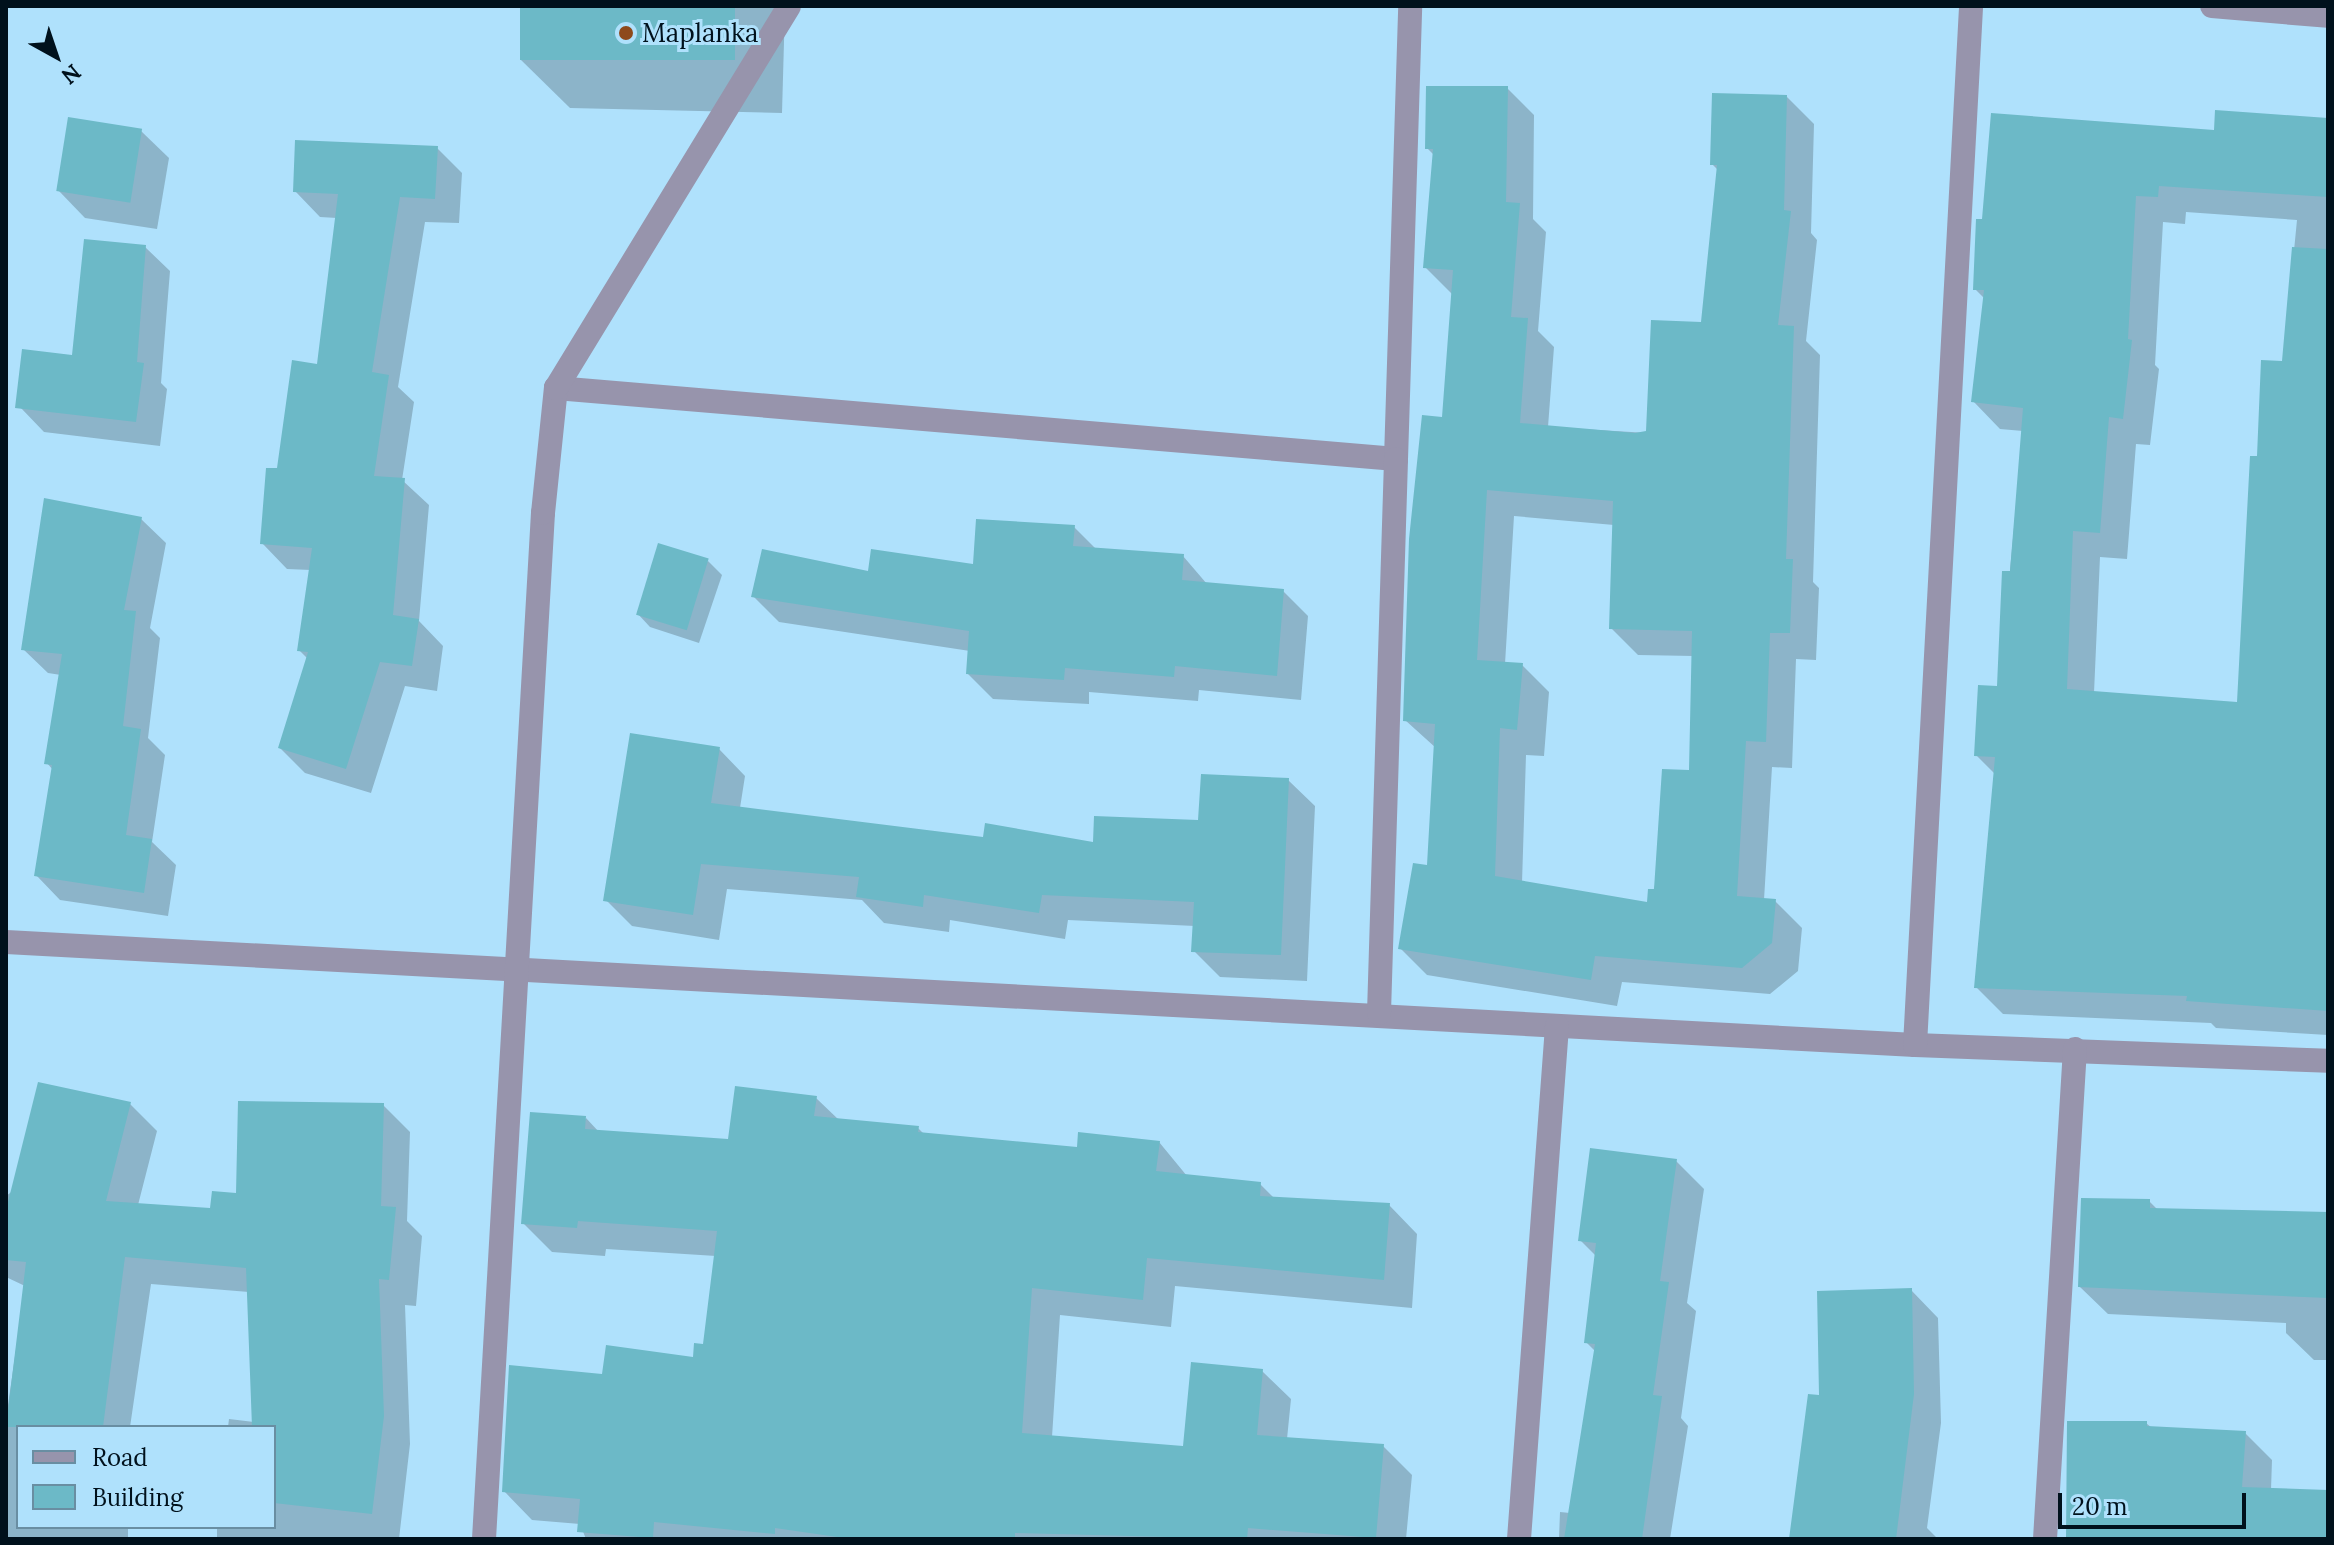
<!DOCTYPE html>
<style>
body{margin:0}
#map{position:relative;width:2334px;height:1545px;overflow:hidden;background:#afe1fc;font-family:Lora,serif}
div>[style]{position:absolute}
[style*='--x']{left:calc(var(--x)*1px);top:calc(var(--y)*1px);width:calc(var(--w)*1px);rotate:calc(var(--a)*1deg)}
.shadow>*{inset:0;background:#0003}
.building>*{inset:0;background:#6cb9c7;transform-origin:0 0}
.street>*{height:24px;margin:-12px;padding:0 12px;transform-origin:12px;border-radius:12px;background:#9794ac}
.dots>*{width:22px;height:22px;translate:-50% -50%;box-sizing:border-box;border:4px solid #afe1fc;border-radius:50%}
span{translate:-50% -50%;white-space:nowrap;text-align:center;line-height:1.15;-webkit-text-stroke:6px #afe1fc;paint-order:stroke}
.poi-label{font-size:26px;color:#00111c}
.left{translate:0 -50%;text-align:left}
.frame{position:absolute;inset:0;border:8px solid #00111c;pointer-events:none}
.legend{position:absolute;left:16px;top:1425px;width:260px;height:104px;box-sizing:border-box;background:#afe1fc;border:2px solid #698ea2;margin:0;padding:10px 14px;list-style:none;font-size:24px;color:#00111c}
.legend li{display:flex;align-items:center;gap:16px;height:40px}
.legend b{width:40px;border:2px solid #698ea2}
.north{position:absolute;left:16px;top:16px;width:80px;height:80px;-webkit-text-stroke:6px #afe1fc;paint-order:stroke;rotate:140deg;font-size:22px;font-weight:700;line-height:32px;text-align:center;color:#00111c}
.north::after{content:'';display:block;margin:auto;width:28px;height:36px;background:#00111c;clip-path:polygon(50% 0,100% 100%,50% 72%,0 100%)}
.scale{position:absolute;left:2058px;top:1493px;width:188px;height:36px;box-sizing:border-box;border:4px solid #00111c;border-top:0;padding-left:10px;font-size:24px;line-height:28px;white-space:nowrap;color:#00111c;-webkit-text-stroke:6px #afe1fc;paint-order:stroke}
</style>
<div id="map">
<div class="shadow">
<i style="clip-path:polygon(522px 6px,785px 6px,782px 113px,570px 108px,520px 59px)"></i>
<i style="clip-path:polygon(evenodd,1507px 88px,1534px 115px,1533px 219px,1546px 232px,1538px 331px,1554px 347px,1548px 427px,1648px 433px,1703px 324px,1719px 171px,1712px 164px,1787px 97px,1814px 124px,1811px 233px,1817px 240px,1806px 341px,1820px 355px,1813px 582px,1819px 588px,1816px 660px,1796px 659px,1792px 768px,1772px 767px,1764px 900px,1775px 901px,1802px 928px,1798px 971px,1770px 994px,1622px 982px,1617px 1006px,1427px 975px,1400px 948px,1428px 868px,1436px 748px,1405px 720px,1443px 419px,1453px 295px,1425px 267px,1434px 155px,1427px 148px,1507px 88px,1514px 516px,1614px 525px,1611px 628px,1638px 655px,1694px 656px,1691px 772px,1649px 904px,1522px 883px,1526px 755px,1544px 756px,1549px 692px,1522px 665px,1505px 664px,1514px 516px)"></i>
<i style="clip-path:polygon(evenodd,2328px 120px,2328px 1035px,2216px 1028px,2211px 1023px,2003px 1014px,1976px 987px,1995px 774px,1976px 755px,1999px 688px,2023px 431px,2000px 429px,1973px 401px,1985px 299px,1975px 289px,2216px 133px,2328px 120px,2186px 212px,2297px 220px,2283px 363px,2258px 458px,2239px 704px,2094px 693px,2100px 557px,2127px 559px,2136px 444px,2150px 445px,2159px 369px,2155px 365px,2163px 222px,2185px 224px,2186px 212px)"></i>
<i style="clip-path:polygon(141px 131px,169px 158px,157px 229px,85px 218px,58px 190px)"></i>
<i style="clip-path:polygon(437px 148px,462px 173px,459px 223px,425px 222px,398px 387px,414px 402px,402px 480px,429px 505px,419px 621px,443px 646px,437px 691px,405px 686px,371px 793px,305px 773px,280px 748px,308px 659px,299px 650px,311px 570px,287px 569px,262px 543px,279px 471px,318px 366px,337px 218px,320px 217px,295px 191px)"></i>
<i style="clip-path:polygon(145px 247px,170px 271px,161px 383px,167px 389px,160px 446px,44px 432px,20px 407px,74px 357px)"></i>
<i style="clip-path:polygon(141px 519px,166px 543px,150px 628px,160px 638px,148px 738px,165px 755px,152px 842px,176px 865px,168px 916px,60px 900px,36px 875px,53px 770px,47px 763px,61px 675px,48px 673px,23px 649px)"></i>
<i style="clip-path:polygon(1074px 527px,1097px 550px,1183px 556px,1207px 584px,1283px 591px,1308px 616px,1301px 700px,1199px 690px,1198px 701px,1089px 692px,1089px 704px,993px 699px,968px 674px,970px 651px,779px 622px,754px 597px,869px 574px,975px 567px)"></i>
<i style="clip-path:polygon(708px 561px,722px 575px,699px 643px,650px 627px,637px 613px)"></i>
<i style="clip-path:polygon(719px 749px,745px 776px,740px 808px,985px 840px,1095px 844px,1200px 822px,1288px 780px,1315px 806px,1307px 981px,1220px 977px,1194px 951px,1195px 926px,1068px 920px,1065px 939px,950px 920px,949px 932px,884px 923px,862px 900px,727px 889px,719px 940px,632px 926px,606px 900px)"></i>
<i style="clip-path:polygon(816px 1098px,839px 1120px,918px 1128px,925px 1135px,1078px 1149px,1159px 1142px,1187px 1176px,1260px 1184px,1274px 1198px,1389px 1205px,1417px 1234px,1412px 1308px,1175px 1286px,1171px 1327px,1060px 1315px,1052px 1437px,1184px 1448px,1262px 1371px,1291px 1399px,1287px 1439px,1383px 1446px,1412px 1475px,1406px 1539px,586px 1539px,580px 1524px,532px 1520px,504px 1491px,604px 1377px,694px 1359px,705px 1346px,716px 1256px,606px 1249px,605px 1256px,552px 1252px,523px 1223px,586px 1118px,599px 1132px,730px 1141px)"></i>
<i style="clip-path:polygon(130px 1104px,157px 1131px,138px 1205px,212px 1210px,383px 1105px,410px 1132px,407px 1221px,422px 1236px,416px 1306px,405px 1305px,410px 1444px,399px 1539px,217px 1539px,217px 1527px,274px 1527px,274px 1427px,228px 1427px,229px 1419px,254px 1422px,249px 1292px,151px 1284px,130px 1427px,18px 1427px,18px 1527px,128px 1527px,128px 1539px,6px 1539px,6px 1419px,25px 1286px,6px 1277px,6px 1196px)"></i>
<i style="clip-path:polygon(1676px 1161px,1704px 1189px,1687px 1303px,1696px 1311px,1681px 1418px,1688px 1426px,1670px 1539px,1559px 1539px,1560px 1512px,1570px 1513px,1596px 1352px,1586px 1342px,1596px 1256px,1580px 1240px)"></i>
<i style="clip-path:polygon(2149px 1201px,2158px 1210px,2328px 1213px,2328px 1360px,2314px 1360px,2286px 1333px,2286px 1323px,2108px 1314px,2080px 1287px)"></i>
<i style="clip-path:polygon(1911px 1290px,1938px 1318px,1941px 1423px,1927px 1528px,1938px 1539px,1792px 1539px,1821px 1398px)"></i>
<i style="clip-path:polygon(2146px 1423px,2152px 1428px,2245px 1433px,2272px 1460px,2271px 1490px,2328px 1492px,2328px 1539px,2068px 1539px)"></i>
</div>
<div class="building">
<i style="left:520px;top:6px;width:215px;height:54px"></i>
<i style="clip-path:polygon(evenodd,1426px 86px,1508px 86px,1506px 202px,1520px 203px,1511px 317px,1528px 318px,1520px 423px,1635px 433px,1646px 431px,1651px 320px,1701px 322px,1717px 165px,1710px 165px,1712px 93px,1787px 95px,1784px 210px,1791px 211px,1778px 325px,1794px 326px,1786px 559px,1793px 559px,1790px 633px,1770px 633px,1766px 742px,1746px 741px,1737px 896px,1776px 899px,1772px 943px,1742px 968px,1595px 956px,1591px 980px,1398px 949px,1413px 863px,1427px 865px,1435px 724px,1403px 721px,1409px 539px,1422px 415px,1442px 417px,1453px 270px,1423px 268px,1433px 149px,1425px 149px,1426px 86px,1487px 490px,1613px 501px,1609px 629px,1692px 631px,1689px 770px,1662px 769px,1654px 889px,1648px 889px,1647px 902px,1495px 876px,1500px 728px,1517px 730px,1523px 663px,1477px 660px,1487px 490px)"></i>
<i style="clip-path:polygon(2215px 110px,2328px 118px,2328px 197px,2159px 186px,2158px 197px,2136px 196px,2128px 339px,2132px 340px,2123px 419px,2109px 417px,2100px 533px,2073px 531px,2067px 689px,2237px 702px,2250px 456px,2257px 456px,2261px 360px,2282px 361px,2292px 247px,2328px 249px,2328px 1011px,2186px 1001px,2187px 996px,1974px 988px,1995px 757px,1974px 756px,1978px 685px,1997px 686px,2002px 571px,2010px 571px,2023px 408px,1971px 402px,1984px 290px,1973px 290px,1976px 219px,1982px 219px,1991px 113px,2214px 130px)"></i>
<i style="left:68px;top:117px;width:75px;height:75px;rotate:9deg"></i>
<i style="clip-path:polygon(295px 140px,438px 146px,435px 199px,400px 197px,372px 372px,389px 375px,374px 476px,405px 478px,393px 615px,419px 619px,412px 666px,380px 662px,346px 769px,278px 748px,308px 652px,297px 651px,312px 548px,260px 544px,266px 468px,277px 468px,292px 360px,317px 364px,338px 194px,293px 192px)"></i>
<i style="clip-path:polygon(84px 239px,146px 245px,137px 362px,144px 363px,136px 422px,15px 408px,22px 349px,72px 355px)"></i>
<i style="clip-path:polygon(44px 498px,142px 517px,124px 610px,136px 611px,123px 726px,141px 729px,126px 835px,152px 839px,144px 893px,34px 876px,52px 765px,44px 764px,62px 654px,21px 650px)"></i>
<i style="clip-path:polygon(976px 519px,1075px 525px,1073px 546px,1184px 554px,1182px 580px,1284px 589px,1277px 676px,1175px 666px,1174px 677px,1065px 668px,1064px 680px,966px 674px,969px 631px,751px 597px,762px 549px,868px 571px,871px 549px,973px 564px)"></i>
<i style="left:658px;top:543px;width:53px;height:75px;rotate:17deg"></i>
<i style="clip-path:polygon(630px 733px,720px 747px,711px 803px,983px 837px,985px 823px,1093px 842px,1094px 816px,1198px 820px,1201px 774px,1289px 778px,1281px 955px,1191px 952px,1194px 902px,1042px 895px,1039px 913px,924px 895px,923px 907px,856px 897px,859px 877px,701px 864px,693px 915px,603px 901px)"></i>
<i style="clip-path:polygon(38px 1082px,131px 1102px,106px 1201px,210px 1208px,212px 1191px,236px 1193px,238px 1101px,384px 1103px,381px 1206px,396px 1207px,389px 1280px,379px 1279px,384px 1416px,372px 1514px,274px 1503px,274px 1427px,252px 1427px,246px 1268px,125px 1257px,103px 1427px,6px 1427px,26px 1262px,6px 1260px,6px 1210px)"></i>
<i style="clip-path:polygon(735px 1086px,817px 1096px,814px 1116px,919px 1126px,918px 1132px,1077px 1147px,1078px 1132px,1160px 1141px,1156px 1171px,1261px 1182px,1260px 1196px,1390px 1203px,1384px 1280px,1147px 1258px,1143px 1300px,1032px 1288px,1022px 1433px,1183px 1446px,1191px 1362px,1263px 1369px,1257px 1435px,1384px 1444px,1376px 1538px,1248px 1528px,1247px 1539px,1015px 1533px,1015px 1539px,851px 1539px,775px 1528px,775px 1534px,654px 1522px,653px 1538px,577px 1532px,580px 1499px,502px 1492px,509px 1365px,602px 1374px,606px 1345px,693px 1357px,694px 1343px,703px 1344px,717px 1231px,578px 1221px,577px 1228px,521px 1224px,530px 1112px,586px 1116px,585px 1129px,728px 1139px)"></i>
<i style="clip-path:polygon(1590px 1148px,1677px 1159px,1660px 1281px,1669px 1282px,1653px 1395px,1662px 1396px,1642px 1539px,1564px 1539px,1595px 1344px,1584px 1343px,1596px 1243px,1578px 1241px)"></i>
<i style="clip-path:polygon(2081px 1198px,2150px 1199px,2150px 1208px,2328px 1212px,2328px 1298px,2078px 1287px)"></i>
<i style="clip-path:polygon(1912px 1288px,1914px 1394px,1896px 1539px,1789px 1539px,1808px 1394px,1819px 1395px,1817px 1291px)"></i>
<i style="clip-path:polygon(2067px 1421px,2147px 1421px,2147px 1426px,2246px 1431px,2242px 1487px,2328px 1490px,2328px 1539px,2066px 1539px)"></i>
</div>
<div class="street">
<i style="--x:2212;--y:6;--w:116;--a:4.9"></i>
<i style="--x:556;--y:388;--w:843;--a:4.83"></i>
<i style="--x:1396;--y:459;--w:453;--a:-88.2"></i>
<i style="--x:6;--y:942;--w:1912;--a:3.09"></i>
<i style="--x:1915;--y:1045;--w:413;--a:2.2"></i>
<i style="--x:1379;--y:1013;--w:554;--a:-88.24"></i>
<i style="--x:1915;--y:1045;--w:1041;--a:-86.91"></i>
<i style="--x:484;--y:1539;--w:1028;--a:-86.71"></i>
<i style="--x:543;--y:513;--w:126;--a:-84.1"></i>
<i style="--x:556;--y:388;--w:447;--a:-58.6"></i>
<i style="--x:1519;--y:1539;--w:514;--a:-85.76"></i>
<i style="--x:2045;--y:1539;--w:491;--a:-86.5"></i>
</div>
<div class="dots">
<i style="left:626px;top:33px;background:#8e4a1c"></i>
</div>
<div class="poi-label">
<span class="left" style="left:642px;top:33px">Maplanka</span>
</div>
<div class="frame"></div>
<ul class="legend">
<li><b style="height:10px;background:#9794ac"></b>Road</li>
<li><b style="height:22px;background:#6cb9c7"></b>Building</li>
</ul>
<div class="north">N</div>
<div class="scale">20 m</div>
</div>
